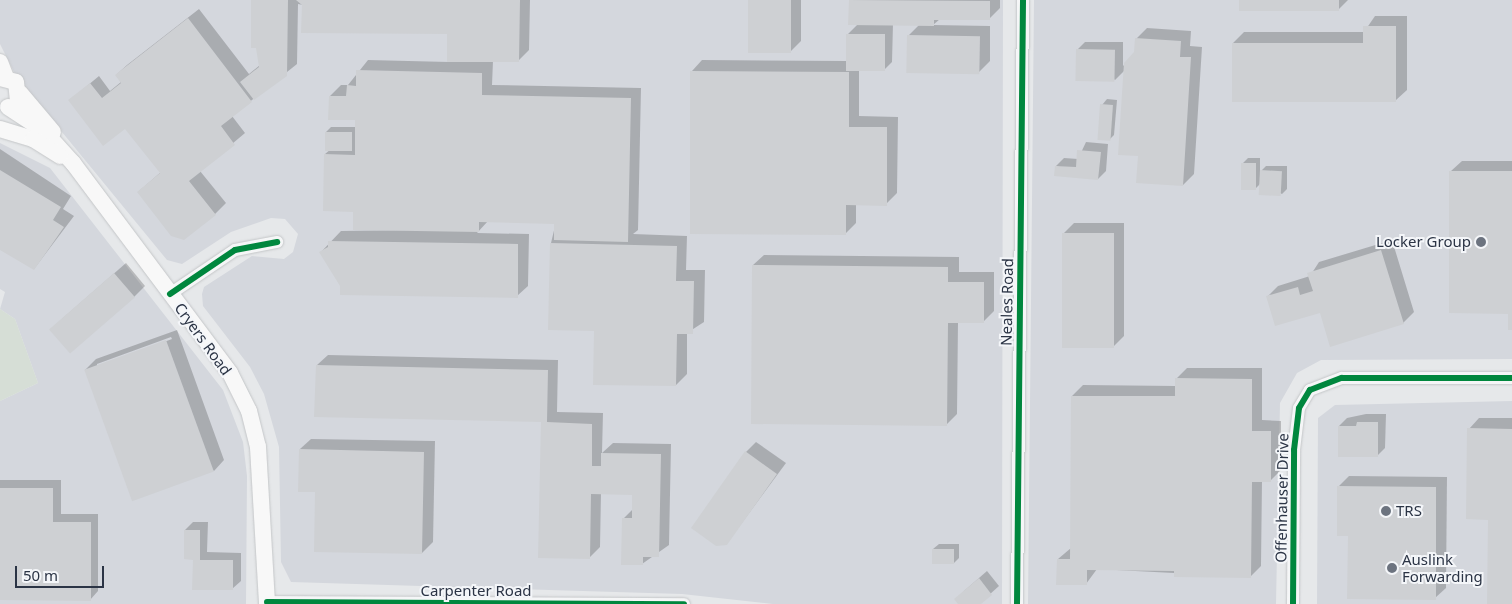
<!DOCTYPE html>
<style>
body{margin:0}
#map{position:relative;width:1512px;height:604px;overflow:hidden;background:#e6e8ea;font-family:"Noto Sans",sans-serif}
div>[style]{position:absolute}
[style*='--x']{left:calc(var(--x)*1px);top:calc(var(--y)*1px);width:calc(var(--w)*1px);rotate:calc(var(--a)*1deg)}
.built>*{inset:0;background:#d4d7dd}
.green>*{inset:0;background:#d6ded6}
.shadow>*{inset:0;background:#0003}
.building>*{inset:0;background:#ced0d3;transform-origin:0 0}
.roads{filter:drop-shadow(0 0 1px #c4c6c8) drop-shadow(0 0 1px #c4c6c8)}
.minor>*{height:12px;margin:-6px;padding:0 6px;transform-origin:6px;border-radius:6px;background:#f5f6f7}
.major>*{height:16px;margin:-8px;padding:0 8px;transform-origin:8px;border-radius:8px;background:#f8f8f8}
.cycleway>*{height:6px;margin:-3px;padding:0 3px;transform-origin:3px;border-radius:3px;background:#00873e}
.dots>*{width:14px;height:14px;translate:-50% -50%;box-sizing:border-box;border:2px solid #f4f6f9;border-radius:50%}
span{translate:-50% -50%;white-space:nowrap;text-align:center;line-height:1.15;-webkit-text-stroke:4px #f4f6f9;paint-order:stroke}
.poi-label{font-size:15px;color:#2b3445}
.right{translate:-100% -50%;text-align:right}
.left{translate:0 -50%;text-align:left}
.street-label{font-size:15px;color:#2b3445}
.scale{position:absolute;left:15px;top:566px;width:89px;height:22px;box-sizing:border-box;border:2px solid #2b3445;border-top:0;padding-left:6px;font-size:15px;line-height:18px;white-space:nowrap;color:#2b3445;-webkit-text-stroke:4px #f4f6f9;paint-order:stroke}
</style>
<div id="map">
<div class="built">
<i style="clip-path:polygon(0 0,1003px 0,1002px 604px,773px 604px,682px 594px,291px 582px,281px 562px,279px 447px,264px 394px,250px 367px,203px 306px,202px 294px,204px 287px,252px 256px,284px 259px,293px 252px,298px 234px,285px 219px,271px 218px,231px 232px,182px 264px,167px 260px,16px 76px,0 44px)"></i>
<i style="clip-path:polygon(1034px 0,1512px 0,1512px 359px,1321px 360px,1297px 373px,1280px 403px,1276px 604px,1028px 604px)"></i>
<i style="clip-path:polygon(0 143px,50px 168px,223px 390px,243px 442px,247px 476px,246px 604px,0 604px,0 401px,38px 383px,15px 319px,0 309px,5px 292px,0 289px)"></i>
<i style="clip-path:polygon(1512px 401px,1512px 604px,1317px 604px,1318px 418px,1335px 405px)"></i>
</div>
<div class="green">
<i style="clip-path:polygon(0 309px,15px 319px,38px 383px,0 401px)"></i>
</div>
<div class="shadow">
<i style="clip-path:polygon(252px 0,530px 0,529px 50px,518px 61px,493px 61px,492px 85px,641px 88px,638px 230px,633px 234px,687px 236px,686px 270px,705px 270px,704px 322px,687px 333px,687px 374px,676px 385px,596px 330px,551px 243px,556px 222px,488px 221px,477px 233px,529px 234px,528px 286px,517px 296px,342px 286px,321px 252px,341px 231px,413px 230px,355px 211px,325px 154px,331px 149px,326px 132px,331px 127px,356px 127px,357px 119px,330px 96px,341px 85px,348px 85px,368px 60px,449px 62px,448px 32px,298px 4px,297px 64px,232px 116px,245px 133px,200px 171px,226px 203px,215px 214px,138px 192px,161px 172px,125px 127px,70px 100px,99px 76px,110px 91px,121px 82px,116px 75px,127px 65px,199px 9px,249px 74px,260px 65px)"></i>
<i style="clip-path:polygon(749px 0,801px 0,801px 41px,790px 52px)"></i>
<i style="clip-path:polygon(850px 0,1000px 0,1000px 8px,989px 19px,940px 19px,933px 25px,990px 26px,990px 61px,979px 72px,908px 36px,919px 25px,893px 24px,892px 62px,884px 70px,859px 70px,859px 116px,898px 117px,897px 193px,886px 204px,856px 204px,856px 223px,845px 234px,692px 71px,702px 60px,847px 61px,848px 34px,858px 24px,850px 24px)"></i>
<i style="clip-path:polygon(1240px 0,1348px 0,1339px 9px)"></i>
<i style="clip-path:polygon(1375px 16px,1407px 16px,1407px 90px,1396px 100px,1233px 43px,1244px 32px,1364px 32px)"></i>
<i style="clip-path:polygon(1147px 28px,1191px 31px,1190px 46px,1202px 47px,1194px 174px,1183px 185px,1139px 155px,1125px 70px,1115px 80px,1077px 50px,1085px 42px,1123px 42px,1123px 66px,1136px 53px,1136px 39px)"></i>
<i style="clip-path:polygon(1107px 99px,1117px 100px,1114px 135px,1109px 140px,1102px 105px)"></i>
<i style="clip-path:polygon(1086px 142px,1108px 144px,1106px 171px,1098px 179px,1056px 166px,1064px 158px,1078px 159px)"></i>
<i style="clip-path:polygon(0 149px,71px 196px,63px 209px,74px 216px,34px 269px,0 249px)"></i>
<i style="clip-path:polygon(1248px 158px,1260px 158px,1260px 172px,1266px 166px,1287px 166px,1287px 189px,1282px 194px,1261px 183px,1255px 189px,1242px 164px)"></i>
<i style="clip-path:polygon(1462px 161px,1512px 161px,1512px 328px,1510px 312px,1451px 171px)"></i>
<i style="clip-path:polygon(1074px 223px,1124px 223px,1124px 336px,1113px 347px,1063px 234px)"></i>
<i style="clip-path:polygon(1392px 240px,1414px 312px,1403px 323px,1320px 311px,1267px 297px,1278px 286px,1310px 276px,1319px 262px)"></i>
<i style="clip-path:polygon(764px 255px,959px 257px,959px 272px,994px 272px,994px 311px,983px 322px,958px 322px,957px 414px,946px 425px,753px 265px)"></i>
<i style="clip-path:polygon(126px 263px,145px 286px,134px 297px,62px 319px)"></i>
<i style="clip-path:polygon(evenodd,177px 330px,224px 460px,214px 471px,85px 370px,96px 359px,177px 330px,171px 337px,172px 339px,97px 367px,97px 364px,171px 337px)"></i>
<i style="clip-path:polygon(328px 355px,558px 360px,557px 412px,603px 413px,602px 453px,613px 443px,671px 444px,669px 545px,642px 564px,624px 518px,633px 509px,633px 494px,601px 493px,600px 547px,589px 558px,542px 421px,317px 365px)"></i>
<i style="clip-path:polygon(1187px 368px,1262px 368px,1262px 420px,1281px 421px,1281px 470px,1270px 481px,1262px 481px,1261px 566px,1250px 577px,1097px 569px,1086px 584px,1058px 559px,1071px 548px,1072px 396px,1083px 385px,1176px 386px,1176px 379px)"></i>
<i style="clip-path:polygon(1366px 414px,1386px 414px,1385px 448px,1377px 456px,1339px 426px,1347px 418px)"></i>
<i style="clip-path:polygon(1479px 418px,1512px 418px,1512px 604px,1489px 604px,1489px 518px,1469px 429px)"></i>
<i style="clip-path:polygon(311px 439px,435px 441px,433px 542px,422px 553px,316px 491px,300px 449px)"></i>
<i style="clip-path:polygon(756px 442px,786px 463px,727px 543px,746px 452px)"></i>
<i style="clip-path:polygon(1349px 476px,1447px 477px,1446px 588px,1435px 598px,1349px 535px,1338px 487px)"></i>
<i style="clip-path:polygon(0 480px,61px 480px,61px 514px,98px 514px,98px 591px,90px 600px,0 599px)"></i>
<i style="clip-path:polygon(193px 522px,208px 522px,207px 552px,241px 553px,241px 581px,232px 589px,194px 558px,185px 530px)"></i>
<i style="clip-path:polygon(939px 544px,959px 544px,959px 558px,954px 563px,933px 549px)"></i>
<i style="clip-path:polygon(987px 571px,999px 586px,979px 604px,960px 604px,964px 591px)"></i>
</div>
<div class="building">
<i style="clip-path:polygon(251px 0,288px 0,287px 76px,254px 100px,240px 82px,259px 67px,256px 48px,251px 48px)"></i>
<i style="clip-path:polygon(296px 0,520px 0,519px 62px,447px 62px,447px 34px,301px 33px,302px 5px)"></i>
<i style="left:748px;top:0;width:43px;height:53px"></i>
<i style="clip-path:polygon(849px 0,990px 1px,990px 20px,934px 20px,934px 26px,848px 25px)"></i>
<i style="left:1239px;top:0;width:100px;height:11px"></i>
<i style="clip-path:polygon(188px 18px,252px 102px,221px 126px,235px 145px,189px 181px,216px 215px,184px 240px,171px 236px,137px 192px,160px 173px,125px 129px,103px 146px,68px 100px,90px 83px,102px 98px,121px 83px,115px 75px)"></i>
<i style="clip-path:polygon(1363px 26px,1396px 26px,1396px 102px,1232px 102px,1232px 43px,1363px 43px)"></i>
<i style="left:846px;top:34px;width:39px;height:37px"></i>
<i style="left:907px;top:35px;width:73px;height:38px;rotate:1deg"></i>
<i style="clip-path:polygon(1135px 38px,1181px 41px,1180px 57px,1191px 57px,1183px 186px,1136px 183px,1138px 156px,1118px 155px,1124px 63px,1134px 52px)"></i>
<i style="left:1076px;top:49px;width:39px;height:32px;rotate:1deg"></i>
<i style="clip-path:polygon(356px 70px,482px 73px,482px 95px,631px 98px,628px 242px,554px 240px,554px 224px,479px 222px,479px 232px,353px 230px,353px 212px,323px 211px,324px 154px,355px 155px,355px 120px,328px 120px,329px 96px,346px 96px,347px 85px,356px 86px)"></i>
<i style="clip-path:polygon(690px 71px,849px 72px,849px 127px,887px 127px,887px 206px,846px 205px,846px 235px,690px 234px)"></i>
<i style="left:1100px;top:104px;width:13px;height:36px;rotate:4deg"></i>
<i style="left:325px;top:132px;width:27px;height:19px"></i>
<i style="clip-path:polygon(1077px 150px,1101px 152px,1098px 180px,1054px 176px,1055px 166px,1076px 167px)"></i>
<i style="left:1241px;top:163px;width:15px;height:27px"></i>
<i style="clip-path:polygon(0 170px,61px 207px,53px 220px,64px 227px,34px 270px,0 250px)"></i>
<i style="left:1260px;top:170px;width:22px;height:25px;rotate:3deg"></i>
<i style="clip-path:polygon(1449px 171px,1512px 171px,1512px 330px,1508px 330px,1508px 314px,1449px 313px)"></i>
<i style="left:1062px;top:233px;width:52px;height:115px"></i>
<i style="clip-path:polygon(328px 241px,518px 244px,518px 298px,340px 295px,340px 286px,319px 252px,328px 247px)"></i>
<i style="clip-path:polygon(550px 243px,677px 246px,676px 281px,694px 281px,693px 334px,677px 334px,676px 386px,593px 385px,594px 331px,548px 330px)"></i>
<i style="clip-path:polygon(1381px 250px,1404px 324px,1330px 347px,1320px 313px,1275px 326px,1266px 296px,1298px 287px,1300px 295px,1313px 291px,1307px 273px)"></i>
<i style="clip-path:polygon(752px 265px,948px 267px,948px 282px,984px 282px,984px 323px,948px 323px,947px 426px,751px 424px)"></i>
<i style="left:114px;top:273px;width:32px;height:86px;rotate:49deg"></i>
<i style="left:166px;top:340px;width:140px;height:87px;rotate:70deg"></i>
<i style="clip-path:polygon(316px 365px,548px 370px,547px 422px,592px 424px,592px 466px,601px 466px,601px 453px,661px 454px,659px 557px,643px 557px,643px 565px,621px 565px,622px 518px,632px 518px,632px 495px,591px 494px,590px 559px,538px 558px,541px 422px,314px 417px)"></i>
<i style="clip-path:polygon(1175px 378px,1252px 379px,1252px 431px,1271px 431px,1271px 482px,1252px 482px,1251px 578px,1174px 577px,1174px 571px,1087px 570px,1087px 585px,1056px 585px,1057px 559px,1070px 559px,1071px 396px,1175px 396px)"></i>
<i style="clip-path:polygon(1357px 422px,1378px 422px,1378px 457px,1338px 457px,1338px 426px,1356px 426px)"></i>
<i style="clip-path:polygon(1467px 428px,1512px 429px,1512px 604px,1487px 604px,1488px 520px,1466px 519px)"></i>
<i style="clip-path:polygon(299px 449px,424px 452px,422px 554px,314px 552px,315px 492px,298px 492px)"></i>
<i style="clip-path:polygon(745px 451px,777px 474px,727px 545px,716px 546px,691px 528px)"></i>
<i style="clip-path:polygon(1337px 486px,1436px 487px,1436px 600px,1347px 599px,1348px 536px,1337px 536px)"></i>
<i style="clip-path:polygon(0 488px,53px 488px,53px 522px,91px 522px,91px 601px,0 600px)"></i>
<i style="clip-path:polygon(184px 530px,200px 530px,200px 560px,233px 560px,233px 590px,192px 590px,193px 560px,184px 559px)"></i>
<i style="left:932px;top:549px;width:22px;height:15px"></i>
<i style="clip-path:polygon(979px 578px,992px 595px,981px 604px,958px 604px,954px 599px)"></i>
</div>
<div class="roads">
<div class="minor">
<i style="--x:170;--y:294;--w:78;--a:-34.1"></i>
<i style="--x:235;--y:250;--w:43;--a:-10.8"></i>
<i style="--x:267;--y:602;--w:417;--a:0.3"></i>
<i style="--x:1017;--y:604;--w:604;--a:-89.43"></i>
<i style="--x:1293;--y:604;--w:154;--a:-89.6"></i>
<i style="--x:1294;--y:450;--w:42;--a:-83.2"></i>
<i style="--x:1299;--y:408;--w:21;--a:-59"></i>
<i style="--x:1310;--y:390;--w:34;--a:-21"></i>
<i style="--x:1342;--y:378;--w:170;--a:0"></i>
</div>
<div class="major">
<i style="--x:0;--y:62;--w:17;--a:69"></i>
<i style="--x:0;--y:78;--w:16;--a:14"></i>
<i style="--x:16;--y:82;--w:19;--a:84"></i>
<i style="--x:20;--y:93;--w:51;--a:49.8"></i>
<i style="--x:8;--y:107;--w:42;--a:33.3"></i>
<i style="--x:43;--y:130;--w:45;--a:47.7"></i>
<i style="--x:73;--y:163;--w:262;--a:53.2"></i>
<i style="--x:230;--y:373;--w:42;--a:63.4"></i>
<i style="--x:249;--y:411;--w:37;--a:76"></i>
<i style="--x:258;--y:447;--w:157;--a:86.7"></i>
<i style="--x:0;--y:129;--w:34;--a:17"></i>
<i style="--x:33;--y:139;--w:32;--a:32"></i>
</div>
</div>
<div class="cycleway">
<i style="--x:170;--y:294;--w:78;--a:-34.1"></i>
<i style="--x:235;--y:250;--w:43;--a:-10.8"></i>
<i style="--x:267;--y:602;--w:417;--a:0.3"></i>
<i style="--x:1017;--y:604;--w:604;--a:-89.43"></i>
<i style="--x:1293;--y:604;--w:154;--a:-89.6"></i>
<i style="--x:1294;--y:450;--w:42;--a:-83.2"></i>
<i style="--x:1299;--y:408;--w:21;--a:-59"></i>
<i style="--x:1310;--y:390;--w:34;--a:-21"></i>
<i style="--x:1342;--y:378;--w:170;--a:0"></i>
</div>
<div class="dots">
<i style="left:1481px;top:242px;background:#6c737f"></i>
<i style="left:1386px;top:511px;background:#6c737f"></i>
<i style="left:1392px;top:568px;background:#6c737f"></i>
</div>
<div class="poi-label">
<span class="right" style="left:1471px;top:242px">Locker Group</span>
<span class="left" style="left:1396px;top:511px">TRS</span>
<span class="left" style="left:1402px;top:568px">Auslink<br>Forwarding</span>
</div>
<div class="street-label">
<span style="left:1007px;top:302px;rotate:-89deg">Neales Road</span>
<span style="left:203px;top:339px;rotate:54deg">Cryers Road</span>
<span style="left:1282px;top:498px;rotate:-89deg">Offenhauser Drive</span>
<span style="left:476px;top:591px">Carpenter Road</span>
</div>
<div class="scale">50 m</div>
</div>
